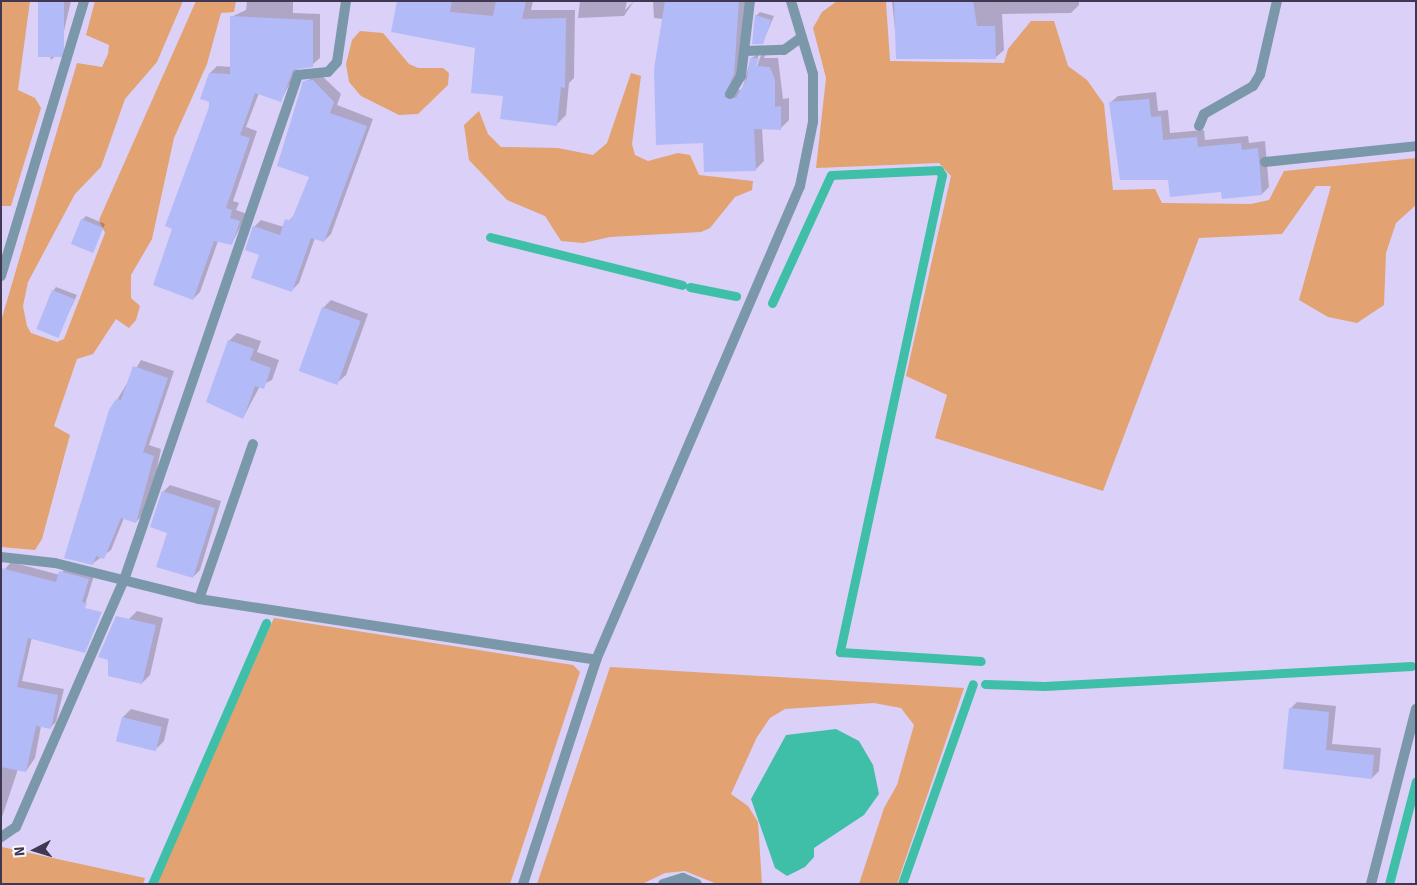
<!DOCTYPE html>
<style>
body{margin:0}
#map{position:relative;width:1417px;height:885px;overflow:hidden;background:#dbd0f8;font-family:Signika,sans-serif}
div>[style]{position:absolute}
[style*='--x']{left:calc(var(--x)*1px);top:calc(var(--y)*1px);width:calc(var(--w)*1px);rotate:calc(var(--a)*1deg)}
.green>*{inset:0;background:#e2a271}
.water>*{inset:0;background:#40bfa8}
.shadow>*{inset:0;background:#0003}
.stream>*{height:9px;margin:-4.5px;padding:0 4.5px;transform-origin:4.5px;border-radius:4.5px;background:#40bfa8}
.building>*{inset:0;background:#b2bbf8;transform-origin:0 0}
.service>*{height:10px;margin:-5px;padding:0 5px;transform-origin:5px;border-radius:5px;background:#7b97aa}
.minor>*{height:10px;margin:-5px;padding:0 5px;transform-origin:5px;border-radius:5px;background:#7b97aa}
span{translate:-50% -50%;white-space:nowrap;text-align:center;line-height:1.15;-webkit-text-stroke:5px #f8f7fe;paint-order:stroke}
.frame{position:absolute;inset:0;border:2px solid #403752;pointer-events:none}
.north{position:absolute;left:10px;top:825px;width:50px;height:50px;-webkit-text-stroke:4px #f8f7fe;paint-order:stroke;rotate:265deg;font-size:14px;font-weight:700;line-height:20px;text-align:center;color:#403752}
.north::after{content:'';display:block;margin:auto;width:18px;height:22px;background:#403752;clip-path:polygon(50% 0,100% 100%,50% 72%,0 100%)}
</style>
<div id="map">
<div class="green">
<i style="clip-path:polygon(1px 1px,30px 1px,18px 90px,35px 98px,41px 108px,11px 206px,1px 206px)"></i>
<i style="clip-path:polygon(95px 1px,183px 1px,157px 62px,125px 99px,101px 167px,75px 194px,28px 282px,23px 306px,27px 326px,31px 333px,57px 342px,64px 339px,105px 233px,99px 220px,196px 1px,236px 1px,234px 12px,221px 13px,207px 64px,174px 138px,152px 239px,131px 275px,131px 298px,140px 306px,136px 320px,129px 328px,116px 319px,93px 354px,77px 359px,54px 426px,70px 435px,42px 539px,35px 550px,1px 547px,1px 321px,77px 63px,102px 67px,108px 54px,109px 45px,86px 35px)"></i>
<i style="clip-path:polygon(837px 1px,886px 2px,890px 61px,1004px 63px,1008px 49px,1031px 21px,1054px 21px,1068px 66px,1087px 80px,1104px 104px,1113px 190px,1155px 189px,1162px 203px,1251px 204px,1269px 200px,1284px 171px,1416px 158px,1416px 205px,1396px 223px,1386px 253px,1384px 305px,1357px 323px,1328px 317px,1299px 300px,1331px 186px,1316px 186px,1282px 234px,1199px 238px,1103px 491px,935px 438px,947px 395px,906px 376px,951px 176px,939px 163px,816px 168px,826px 78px,813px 28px,822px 12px)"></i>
<i style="clip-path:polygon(360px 31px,383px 33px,409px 64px,418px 68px,443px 68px,449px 73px,448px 85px,418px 114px,399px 115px,361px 96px,349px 82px,346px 64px,352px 40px)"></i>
<i style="clip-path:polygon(631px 73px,641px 76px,632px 144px,635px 155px,648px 161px,678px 153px,690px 155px,699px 175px,753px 181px,752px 190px,735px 197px,710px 228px,701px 232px,610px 237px,583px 243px,561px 241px,545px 216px,507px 200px,469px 160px,464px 125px,479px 111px,488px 134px,501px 147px,558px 148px,593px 155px,607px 143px)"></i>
<i style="clip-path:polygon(274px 618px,573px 665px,580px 672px,510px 884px,156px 884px)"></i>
<i style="clip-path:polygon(610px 667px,964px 688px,897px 884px,859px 884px,884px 808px,897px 785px,914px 725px,901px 708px,874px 703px,785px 709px,770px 718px,757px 737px,731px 794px,748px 806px,758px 822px,762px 884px,717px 884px,685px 871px,665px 873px,642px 884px,537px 884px)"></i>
<i style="clip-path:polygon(2px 847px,145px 878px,143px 884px,1px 884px)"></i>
</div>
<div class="water">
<i style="clip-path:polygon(836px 729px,859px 741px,873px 765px,879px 794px,864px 815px,814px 848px,814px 857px,805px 867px,787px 876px,775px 868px,751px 799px,786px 735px)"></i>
</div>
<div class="shadow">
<i style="clip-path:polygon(39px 1px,71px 1px,59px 52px,51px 60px)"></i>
<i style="clip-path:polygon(247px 1px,293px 1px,293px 13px,320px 14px,320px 58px,312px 65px,298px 68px,281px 100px,259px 93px,246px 127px,257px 131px,233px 201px,239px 203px,236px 210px,247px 214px,232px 243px,218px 241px,200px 292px,193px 299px,173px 228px,209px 111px,210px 73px,217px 66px,231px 67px,231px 17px,246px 10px)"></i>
<i style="clip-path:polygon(398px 1px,533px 1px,531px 10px,575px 10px,574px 78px,569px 83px,566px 115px,557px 124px,504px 95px,476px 47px)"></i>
<i style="clip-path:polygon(580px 1px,627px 1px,625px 10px,634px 1px,624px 16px,578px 18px)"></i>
<i style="clip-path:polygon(evenodd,653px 1px,746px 1px,742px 64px,731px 89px,742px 90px,751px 58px,767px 50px,764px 58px,778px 58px,783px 99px,789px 98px,789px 120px,781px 128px,762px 128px,764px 161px,755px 170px,704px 142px,663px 19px,654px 18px,653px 1px,760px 51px,762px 52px,756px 69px,756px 63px,760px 51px)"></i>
<i style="clip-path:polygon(892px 1px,1079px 1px,1079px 5px,1071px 13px,1002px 14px,1004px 50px,996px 57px,898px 58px)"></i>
<i style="clip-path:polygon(760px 12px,774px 16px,763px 42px,756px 16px)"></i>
<i style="clip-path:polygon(320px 74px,341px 94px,337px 105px,373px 119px,331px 234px,324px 241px,315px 238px,299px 283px,292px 290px,261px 254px,254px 227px,261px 220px,284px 227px,295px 214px,311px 176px,304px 82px)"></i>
<i style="clip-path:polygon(1156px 92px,1158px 111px,1168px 110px,1170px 133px,1204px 130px,1205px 140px,1248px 136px,1249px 143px,1265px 141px,1269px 187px,1262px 194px,1222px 191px,1170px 178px,1110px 103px,1118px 96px)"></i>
<i style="clip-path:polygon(86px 216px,105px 224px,92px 251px,82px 220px)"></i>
<i style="clip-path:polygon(56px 287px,77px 295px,57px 337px,53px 291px)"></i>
<i style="clip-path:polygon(331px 300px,368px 314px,346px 375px,338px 382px,323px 308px)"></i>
<i style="clip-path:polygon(237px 333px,261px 341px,257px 352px,279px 360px,272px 380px,260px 386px,243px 418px,229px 341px)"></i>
<i style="clip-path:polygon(141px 360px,174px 371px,149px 445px,161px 449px,155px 479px,143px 514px,136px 522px,124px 518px,111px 550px,92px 564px,117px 400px)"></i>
<i style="clip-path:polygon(170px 485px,221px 501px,200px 570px,193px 577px,169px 532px,163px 492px)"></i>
<i style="clip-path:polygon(11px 562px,60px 575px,67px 565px,95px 572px,85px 605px,5px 569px)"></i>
<i style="clip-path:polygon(137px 611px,163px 618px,150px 675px,142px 683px,129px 619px)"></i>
<i style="clip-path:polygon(1px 627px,33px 633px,22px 681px,64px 689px,56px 722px,50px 728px,41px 726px,35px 758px,26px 771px,18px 769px,1px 820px)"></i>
<i style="clip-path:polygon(1297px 702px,1336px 706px,1332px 744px,1381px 748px,1379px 771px,1372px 778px,1284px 768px,1290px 709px)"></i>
<i style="clip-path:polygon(131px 709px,169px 719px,164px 741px,156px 749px,123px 717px)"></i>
</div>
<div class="stream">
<i style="--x:490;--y:237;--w:198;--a:14"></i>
<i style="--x:690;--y:287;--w:47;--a:11.1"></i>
<i style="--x:772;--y:303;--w:141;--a:-65.3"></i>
<i style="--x:831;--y:175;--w:108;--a:-2.7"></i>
<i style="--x:939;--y:170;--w:6;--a:59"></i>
<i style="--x:942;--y:175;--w:488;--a:102.1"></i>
<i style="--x:840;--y:652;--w:141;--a:3.7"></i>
<i style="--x:985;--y:684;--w:59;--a:1.9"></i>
<i style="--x:1044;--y:686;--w:368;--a:-3.1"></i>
<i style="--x:152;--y:884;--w:285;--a:-66.4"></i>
<i style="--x:902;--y:884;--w:212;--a:-70.5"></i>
<i style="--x:1389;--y:884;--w:106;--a:-75.3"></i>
</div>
<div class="building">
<i style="left:38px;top:1px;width:26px;height:56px"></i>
<i style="clip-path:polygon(397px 1px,452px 1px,450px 12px,493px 16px,496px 1px,526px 1px,522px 19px,566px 18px,565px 88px,561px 87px,557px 126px,500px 119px,503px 96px,471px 93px,475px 48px,391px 32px)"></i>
<i style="clip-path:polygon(665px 1px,739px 1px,734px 74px,724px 97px,736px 98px,747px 79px,750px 58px,759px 58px,756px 66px,770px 67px,775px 80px,775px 107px,781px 106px,781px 130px,754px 129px,756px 171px,704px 172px,703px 143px,656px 145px,654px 69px)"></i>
<i style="clip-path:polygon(894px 1px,973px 1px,977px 26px,995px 26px,996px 59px,896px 59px)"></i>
<i style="clip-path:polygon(755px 15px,771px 20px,763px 44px,752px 44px)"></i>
<i style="clip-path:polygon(230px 16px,313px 20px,313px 67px,293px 70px,281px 102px,255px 93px,240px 135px,250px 138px,226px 208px,232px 210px,230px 218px,240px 221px,232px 245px,214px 241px,193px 300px,153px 285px,172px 229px,165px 226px,208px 110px,210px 102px,200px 99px,209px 73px,230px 74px)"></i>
<i style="clip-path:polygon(313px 80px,334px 102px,330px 113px,367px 126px,324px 242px,311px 238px,292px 292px,251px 278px,259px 255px,245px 250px,253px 226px,280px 235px,285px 219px,291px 221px,309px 177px,277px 166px,303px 81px)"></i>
<i style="clip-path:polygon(1149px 99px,1151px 117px,1161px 116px,1163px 140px,1197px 137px,1198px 147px,1241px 143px,1242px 150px,1258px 148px,1262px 195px,1222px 199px,1221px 192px,1170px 197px,1168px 180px,1120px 180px,1109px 102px)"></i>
<i style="left:81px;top:219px;width:24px;height:27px;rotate:22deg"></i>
<i style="left:52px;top:290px;width:24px;height:42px;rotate:22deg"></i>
<i style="left:322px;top:307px;width:41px;height:68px;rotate:20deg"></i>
<i style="clip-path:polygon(228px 340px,254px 349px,250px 360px,271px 368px,264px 389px,255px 386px,243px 419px,206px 402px)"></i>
<i style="clip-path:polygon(133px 366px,168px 378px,143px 452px,154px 456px,136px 523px,121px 518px,104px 559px,96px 556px,93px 565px,64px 558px,109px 410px,116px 399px,121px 400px)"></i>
<i style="clip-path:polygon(162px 491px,215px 508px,193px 578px,156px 567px,167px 533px,150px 527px)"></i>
<i style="clip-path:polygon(1px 568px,56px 582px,59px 571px,89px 579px,82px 602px,87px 603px,85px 608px,102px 612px,85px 653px,28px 638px,17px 687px,58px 695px,51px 729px,36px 726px,26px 772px,1px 767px)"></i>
<i style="clip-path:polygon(116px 616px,156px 625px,142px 684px,108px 676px,108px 660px,98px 657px)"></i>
<i style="clip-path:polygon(1289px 708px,1329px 712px,1326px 750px,1374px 755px,1372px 779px,1283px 769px)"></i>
<i style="left:122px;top:717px;width:41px;height:25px;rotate:14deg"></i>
</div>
<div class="service">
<i style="--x:746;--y:51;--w:38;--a:-2"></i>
<i style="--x:784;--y:50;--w:22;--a:-36"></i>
<i style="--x:730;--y:94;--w:21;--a:-59"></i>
<i style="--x:741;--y:76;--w:76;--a:-83.2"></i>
<i style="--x:1199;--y:126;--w:13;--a:-67"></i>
<i style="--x:1204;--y:114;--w:56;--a:-29.7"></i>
<i style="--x:1253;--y:86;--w:13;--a:-58"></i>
<i style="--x:1260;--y:75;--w:76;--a:-77.1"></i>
<i style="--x:1265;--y:162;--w:152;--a:-6"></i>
<i style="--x:199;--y:599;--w:164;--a:-70.8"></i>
<i style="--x:663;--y:884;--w:21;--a:-17"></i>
<i style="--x:683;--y:878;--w:15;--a:23"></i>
</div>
<div class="minor">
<i style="--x:1;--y:276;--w:287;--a:-73.2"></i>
<i style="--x:1;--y:557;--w:54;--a:6.3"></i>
<i style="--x:55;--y:563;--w:148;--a:14"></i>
<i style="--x:199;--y:599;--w:402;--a:8.7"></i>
<i style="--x:1;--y:837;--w:18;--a:-34"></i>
<i style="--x:16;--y:827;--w:270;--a:-66.4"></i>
<i style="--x:124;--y:580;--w:534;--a:-70.99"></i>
<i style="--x:298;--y:75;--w:30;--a:-6"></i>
<i style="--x:328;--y:72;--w:13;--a:-48"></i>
<i style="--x:337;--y:62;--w:62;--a:-81.6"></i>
<i style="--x:523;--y:884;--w:236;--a:-71.9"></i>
<i style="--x:596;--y:660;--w:516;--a:-66.71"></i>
<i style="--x:800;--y:186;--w:65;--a:-78.5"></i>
<i style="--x:813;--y:122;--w:48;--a:-90"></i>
<i style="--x:813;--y:74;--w:76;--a:-106.8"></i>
<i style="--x:1371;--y:884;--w:181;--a:-75.6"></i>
</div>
<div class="frame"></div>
<div class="north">N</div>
</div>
